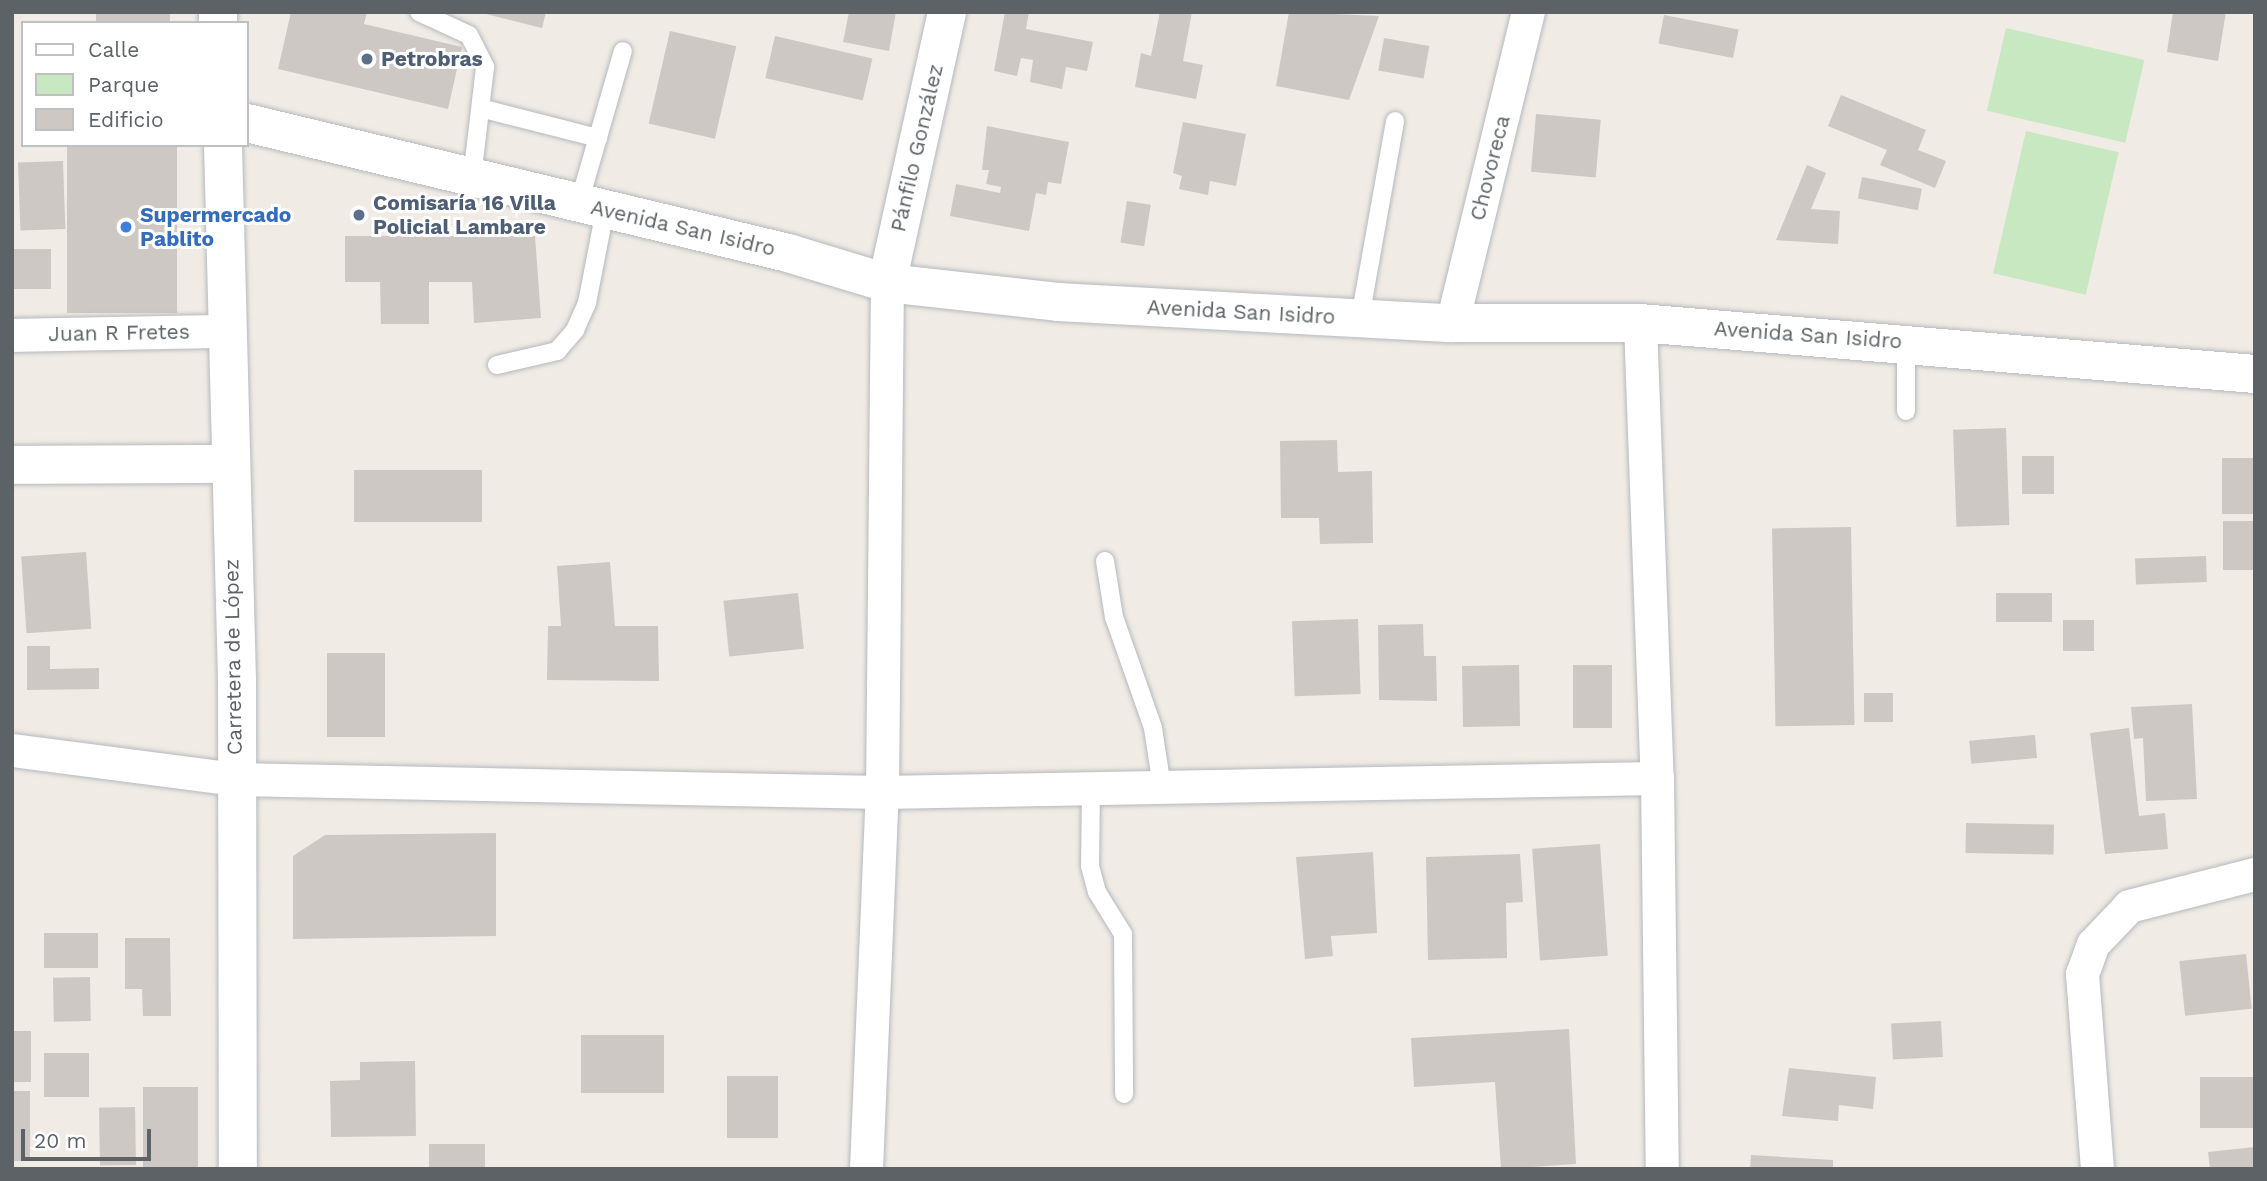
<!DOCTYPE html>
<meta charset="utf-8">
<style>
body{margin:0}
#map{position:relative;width:2267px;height:1181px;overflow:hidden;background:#f0ebe5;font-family:"Work Sans",sans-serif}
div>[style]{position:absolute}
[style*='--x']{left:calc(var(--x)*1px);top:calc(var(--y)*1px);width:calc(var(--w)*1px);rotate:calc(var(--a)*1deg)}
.green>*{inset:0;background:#c7e8c0;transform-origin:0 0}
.building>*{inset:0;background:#cdc8c4;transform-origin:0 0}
.roads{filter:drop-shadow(0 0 2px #b5b9bc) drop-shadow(0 0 2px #b5b9bc)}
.lane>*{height:18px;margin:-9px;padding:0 9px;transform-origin:9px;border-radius:9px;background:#fff}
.street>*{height:33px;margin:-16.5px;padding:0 16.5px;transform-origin:16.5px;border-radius:16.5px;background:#fff}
.secondary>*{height:38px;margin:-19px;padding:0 19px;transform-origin:19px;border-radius:19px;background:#fff}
.dots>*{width:19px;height:19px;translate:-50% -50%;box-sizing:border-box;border:4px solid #fff;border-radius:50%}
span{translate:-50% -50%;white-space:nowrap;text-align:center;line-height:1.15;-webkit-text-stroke:6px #fff;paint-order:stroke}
.service-label{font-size:21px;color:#4e5e75;font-weight:700}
.left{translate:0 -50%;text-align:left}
.street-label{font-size:21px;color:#5c6266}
.shop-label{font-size:21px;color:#366cbe;font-weight:700}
.frame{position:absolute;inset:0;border:14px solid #5c6266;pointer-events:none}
.legend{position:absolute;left:21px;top:21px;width:228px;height:126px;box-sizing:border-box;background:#fff;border:2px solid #bec0c2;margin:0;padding:9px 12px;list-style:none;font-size:21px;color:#5c6266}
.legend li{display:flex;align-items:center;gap:14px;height:35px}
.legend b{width:35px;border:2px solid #bec0c2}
.scale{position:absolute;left:21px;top:1129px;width:130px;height:32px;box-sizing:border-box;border:4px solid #5c6266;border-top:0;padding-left:9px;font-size:21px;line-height:24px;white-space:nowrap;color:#5c6266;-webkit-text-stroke:5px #fff;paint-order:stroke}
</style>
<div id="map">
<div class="green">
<i style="left:2006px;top:28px;width:142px;height:85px;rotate:13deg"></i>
<i style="left:2026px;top:131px;width:95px;height:146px;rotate:13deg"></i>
</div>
<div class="building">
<i style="left:96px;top:12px;width:74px;height:11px"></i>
<i style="clip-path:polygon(291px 12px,367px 12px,364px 24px,462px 47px,448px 109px,278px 69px)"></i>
<i style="clip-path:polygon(478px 12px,546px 12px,542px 28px)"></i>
<i style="clip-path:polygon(849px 12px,896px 12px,889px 51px,843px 42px)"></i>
<i style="clip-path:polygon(1005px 12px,1029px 12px,1026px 29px,1093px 42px,1087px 71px,1066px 67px,1062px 89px,1030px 82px,1033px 60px,1021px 58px,1017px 76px,994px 71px)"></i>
<i style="clip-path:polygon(1160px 12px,1192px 12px,1183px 61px,1203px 65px,1196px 99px,1135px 87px,1141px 53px,1151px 56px)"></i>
<i style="clip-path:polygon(1289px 12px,1379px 16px,1349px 100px,1276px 86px)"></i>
<i style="clip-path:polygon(2173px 12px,2226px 12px,2218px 61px,2167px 52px)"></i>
<i style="left:1664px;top:15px;width:76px;height:29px;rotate:11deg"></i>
<i style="left:670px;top:31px;width:68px;height:95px;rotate:13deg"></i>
<i style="left:775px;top:36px;width:100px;height:43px;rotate:13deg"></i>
<i style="left:1384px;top:38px;width:46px;height:33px;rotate:10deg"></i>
<i style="clip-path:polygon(1841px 95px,1926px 130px,1918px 150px,1946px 161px,1935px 188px,1880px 165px,1887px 150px,1828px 126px)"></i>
<i style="left:1536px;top:114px;width:65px;height:58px;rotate:5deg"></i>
<i style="clip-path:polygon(1183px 122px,1246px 134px,1236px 186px,1210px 181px,1208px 195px,1179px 189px,1182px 176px,1173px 173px)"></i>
<i style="clip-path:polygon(987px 126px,1069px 142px,1061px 184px,1048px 182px,1046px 195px,1036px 193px,1029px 231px,950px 216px,956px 184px,1000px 193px,1001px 187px,986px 184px,989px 170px,982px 170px)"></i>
<i style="left:67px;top:145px;width:110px;height:168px"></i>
<i style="left:63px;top:161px;width:68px;height:45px;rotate:88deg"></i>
<i style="clip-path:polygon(1807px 165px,1826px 173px,1811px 209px,1840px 211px,1838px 244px,1776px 240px)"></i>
<i style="left:1862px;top:177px;width:61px;height:22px;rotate:11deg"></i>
<i style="left:1127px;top:201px;width:24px;height:42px;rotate:9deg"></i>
<i style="clip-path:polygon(345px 236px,535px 236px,541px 318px,474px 323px,472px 282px,429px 282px,429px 324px,381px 324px,380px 282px,345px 282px)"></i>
<i style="left:14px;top:249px;width:37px;height:40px"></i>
<i style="left:2006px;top:428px;width:97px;height:53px;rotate:88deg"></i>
<i style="clip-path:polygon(1337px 440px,1338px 472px,1372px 471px,1373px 543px,1320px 544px,1319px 518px,1281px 518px,1280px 441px)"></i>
<i style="left:2054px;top:456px;width:38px;height:32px;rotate:90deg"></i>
<i style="left:2255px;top:458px;width:56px;height:33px;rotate:90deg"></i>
<i style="left:354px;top:470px;width:128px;height:52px"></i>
<i style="left:2255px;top:521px;width:49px;height:32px;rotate:90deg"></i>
<i style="left:1851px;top:527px;width:198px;height:79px;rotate:89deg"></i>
<i style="left:86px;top:552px;width:77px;height:65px;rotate:86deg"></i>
<i style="left:2206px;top:556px;width:26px;height:71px;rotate:88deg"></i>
<i style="clip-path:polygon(610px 562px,615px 626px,658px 626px,659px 681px,547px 680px,548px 626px,561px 626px,557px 566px)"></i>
<i style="left:798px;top:593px;width:56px;height:75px;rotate:84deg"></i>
<i style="left:2052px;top:593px;width:29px;height:56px;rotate:90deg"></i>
<i style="left:1358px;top:619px;width:75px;height:66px;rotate:88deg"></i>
<i style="left:2094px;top:620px;width:31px;height:31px;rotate:90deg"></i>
<i style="clip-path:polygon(1423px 624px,1424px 656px,1436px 656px,1437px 701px,1379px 700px,1378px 625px)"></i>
<i style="clip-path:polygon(27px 646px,50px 646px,50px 669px,99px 668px,99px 689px,27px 690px)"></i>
<i style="left:327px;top:653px;width:58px;height:84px"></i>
<i style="left:1519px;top:665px;width:61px;height:57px;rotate:89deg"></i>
<i style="left:1573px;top:665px;width:39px;height:63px"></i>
<i style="left:1864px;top:693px;width:29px;height:29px"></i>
<i style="clip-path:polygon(2192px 704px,2197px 799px,2146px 801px,2143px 738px,2134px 739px,2131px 707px)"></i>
<i style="clip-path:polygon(2129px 728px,2139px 816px,2165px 813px,2168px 849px,2105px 854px,2090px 733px)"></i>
<i style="left:2035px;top:735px;width:23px;height:66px;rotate:85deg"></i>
<i style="left:1966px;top:823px;width:88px;height:30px;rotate:1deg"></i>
<i style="clip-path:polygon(496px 833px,496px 936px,293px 939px,293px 856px,325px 835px)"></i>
<i style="left:1600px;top:844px;width:112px;height:68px;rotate:86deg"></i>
<i style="clip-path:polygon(1373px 852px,1377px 933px,1331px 936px,1333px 956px,1305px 959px,1296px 857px)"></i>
<i style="clip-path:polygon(1520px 854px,1523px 902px,1506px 903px,1507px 958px,1428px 960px,1426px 857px)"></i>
<i style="left:44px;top:933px;width:54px;height:35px"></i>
<i style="clip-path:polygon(125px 938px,170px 938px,171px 1016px,143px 1016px,142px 989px,125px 989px)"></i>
<i style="left:2246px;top:954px;width:55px;height:67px;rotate:84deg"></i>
<i style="left:90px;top:977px;width:44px;height:37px;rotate:89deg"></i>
<i style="left:1941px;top:1021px;width:36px;height:50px;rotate:87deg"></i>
<i style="clip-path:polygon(1569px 1029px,1576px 1164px,1501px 1169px,1495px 1082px,1414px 1087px,1411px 1038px)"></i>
<i style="left:12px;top:1031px;width:19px;height:51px"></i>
<i style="left:664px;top:1035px;width:58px;height:83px;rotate:90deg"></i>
<i style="left:89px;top:1053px;width:44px;height:45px;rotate:90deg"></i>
<i style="clip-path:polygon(415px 1061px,416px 1136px,331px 1137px,330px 1081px,360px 1080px,360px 1062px)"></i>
<i style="clip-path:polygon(1789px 1068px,1876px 1077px,1873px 1109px,1839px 1105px,1838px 1121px,1782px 1116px)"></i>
<i style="left:727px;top:1076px;width:51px;height:62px"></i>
<i style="left:2255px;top:1077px;width:51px;height:55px;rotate:90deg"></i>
<i style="left:143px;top:1087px;width:55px;height:80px"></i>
<i style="left:30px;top:1091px;width:70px;height:18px;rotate:90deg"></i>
<i style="left:135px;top:1107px;width:58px;height:36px;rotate:89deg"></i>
<i style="left:485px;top:1144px;width:25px;height:56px;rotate:90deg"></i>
<i style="clip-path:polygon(2255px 1147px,2255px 1169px,2210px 1169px,2208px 1152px)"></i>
<i style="clip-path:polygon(1751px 1155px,1833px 1160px,1833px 1169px,1750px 1169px)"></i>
</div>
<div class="roads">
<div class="lane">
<i style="--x:419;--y:12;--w:55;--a:24.7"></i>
<i style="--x:469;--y:35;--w:36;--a:63"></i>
<i style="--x:485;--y:67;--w:112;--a:96.7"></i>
<i style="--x:484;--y:109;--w:118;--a:14.3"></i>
<i style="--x:579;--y:203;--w:158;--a:-73.9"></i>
<i style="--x:1360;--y:318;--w:200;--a:-79.9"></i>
<i style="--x:497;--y:365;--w:62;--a:-13.1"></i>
<i style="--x:557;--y:351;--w:28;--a:-49"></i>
<i style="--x:575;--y:330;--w:30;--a:-66"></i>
<i style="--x:587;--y:303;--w:95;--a:-79"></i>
<i style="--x:1906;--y:411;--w:69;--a:-90"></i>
<i style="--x:1105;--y:561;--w:57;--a:80.9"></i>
<i style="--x:1114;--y:617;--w:118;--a:70.6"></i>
<i style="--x:1153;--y:728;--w:60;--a:81.3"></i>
<i style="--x:1091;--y:788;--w:78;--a:90.7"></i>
<i style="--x:1090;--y:866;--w:27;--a:75"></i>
<i style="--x:1097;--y:892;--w:49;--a:58.2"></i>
<i style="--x:1123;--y:934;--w:160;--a:89.6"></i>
</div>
<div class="street">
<i style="--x:1452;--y:323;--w:320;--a:-76.3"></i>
<i style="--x:1640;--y:323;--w:455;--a:87.9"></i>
<i style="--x:1657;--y:778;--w:391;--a:89.3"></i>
<i style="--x:12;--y:335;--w:214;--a:-1.1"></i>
<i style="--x:12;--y:750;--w:225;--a:7.4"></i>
<i style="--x:235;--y:779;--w:647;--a:1.15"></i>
<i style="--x:882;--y:792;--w:775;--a:-1.03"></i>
<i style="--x:866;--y:1169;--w:377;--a:-87.6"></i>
<i style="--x:882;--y:792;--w:509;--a:-89.44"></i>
<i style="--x:2097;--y:1169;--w:196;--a:-94.4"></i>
<i style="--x:2082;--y:974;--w:32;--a:-70"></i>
<i style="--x:2093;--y:944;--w:52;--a:-46.5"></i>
<i style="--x:2129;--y:906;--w:130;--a:-14.3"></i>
</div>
<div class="secondary">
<i style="--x:218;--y:12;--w:11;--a:90"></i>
<i style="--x:247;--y:123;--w:556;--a:13.51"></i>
<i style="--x:788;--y:253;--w:103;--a:16.9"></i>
<i style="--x:887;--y:283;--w:172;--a:6.3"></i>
<i style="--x:1058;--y:302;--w:395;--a:3.1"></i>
<i style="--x:1452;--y:323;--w:188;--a:0"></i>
<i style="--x:1640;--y:323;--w:617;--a:4.74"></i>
<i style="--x:223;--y:145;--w:536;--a:88.5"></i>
<i style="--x:237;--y:681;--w:488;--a:89.9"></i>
<i style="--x:887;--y:283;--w:278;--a:-77.5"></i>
<i style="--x:12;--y:465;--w:215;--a:-0.3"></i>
</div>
</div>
<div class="dots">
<i style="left:367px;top:59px;background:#5c6f8a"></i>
<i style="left:359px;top:215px;background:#5c6f8a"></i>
<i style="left:126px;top:227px;background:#3f7fe0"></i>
</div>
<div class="service-label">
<span class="left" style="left:381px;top:59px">Petrobras</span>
<span class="left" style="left:373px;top:215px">Comisaría 16 Villa<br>Policial Lambare</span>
</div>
<div class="street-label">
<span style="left:917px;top:148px;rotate:-77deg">Pánfilo González</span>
<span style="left:1490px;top:168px;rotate:-76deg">Chovoreca</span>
<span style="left:683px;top:228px;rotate:13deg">Avenida San Isidro</span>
<span style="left:1241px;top:312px;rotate:3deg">Avenida San Isidro</span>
<span style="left:119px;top:333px;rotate:-1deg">Juan R Fretes</span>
<span style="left:1808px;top:335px;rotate:4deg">Avenida San Isidro</span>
<span style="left:233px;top:657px;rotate:-91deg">Carretera de López</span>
</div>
<div class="shop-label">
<span class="left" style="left:140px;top:227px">Supermercado<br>Pablito</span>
</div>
<div class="frame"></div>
<ul class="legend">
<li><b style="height:9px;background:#fff"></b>Calle</li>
<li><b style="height:19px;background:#c7e8c0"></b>Parque</li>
<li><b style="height:19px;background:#cdc8c4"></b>Edificio</li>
</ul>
<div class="scale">20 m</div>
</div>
